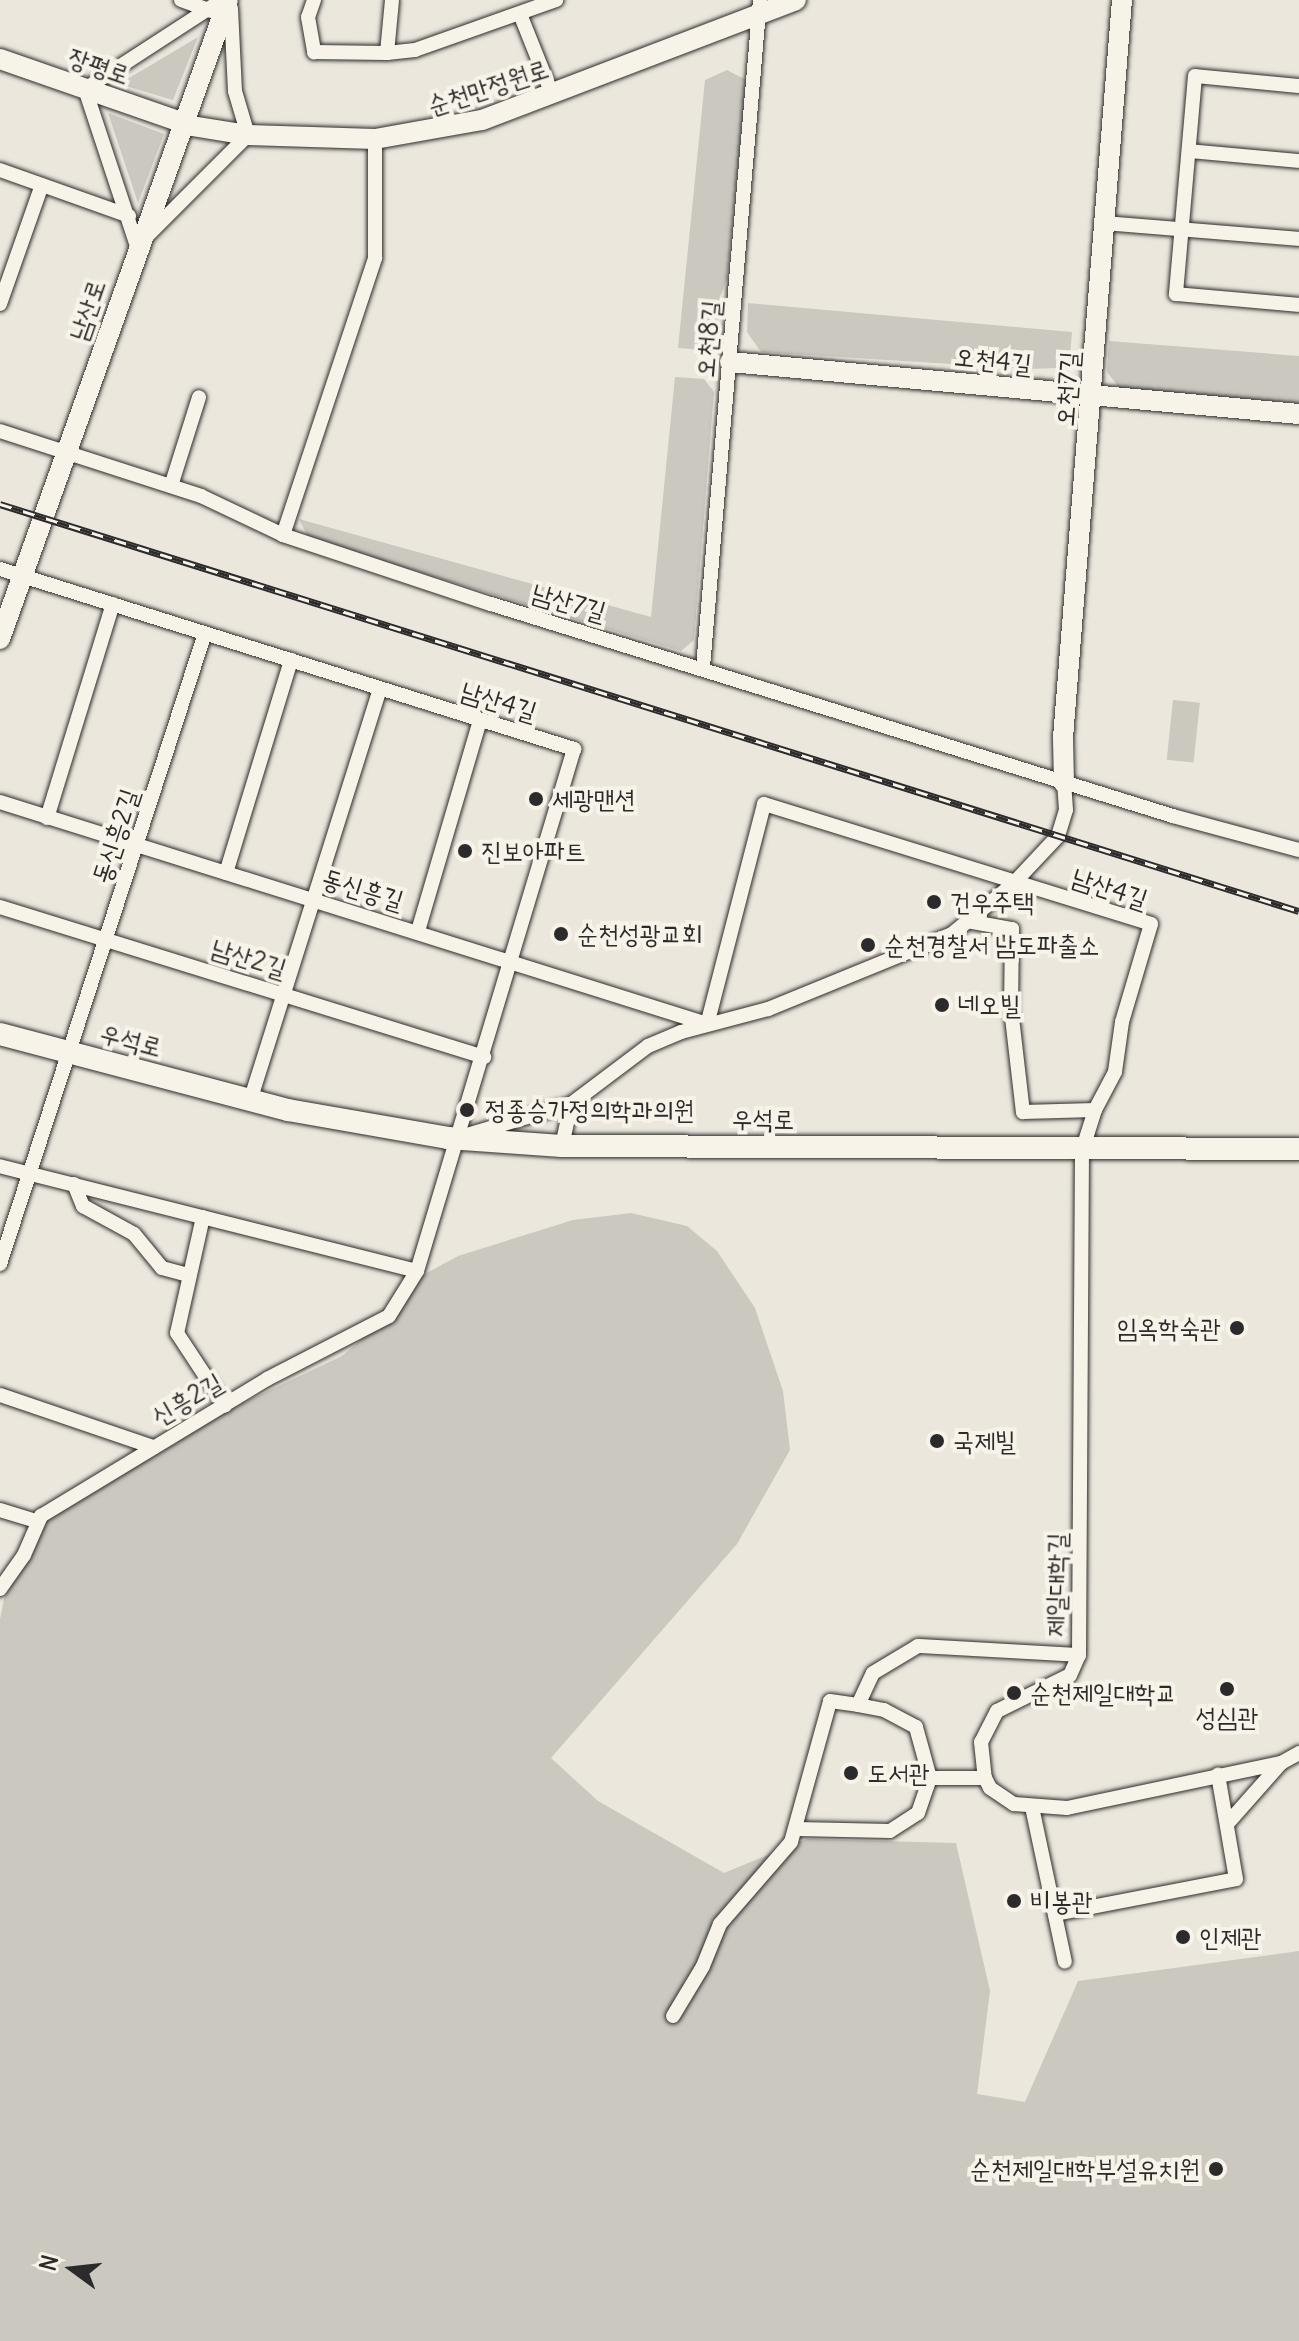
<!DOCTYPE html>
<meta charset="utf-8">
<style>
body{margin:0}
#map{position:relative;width:1299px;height:2341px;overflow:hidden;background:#ebe7dd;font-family:Delius,"Poor Story",sans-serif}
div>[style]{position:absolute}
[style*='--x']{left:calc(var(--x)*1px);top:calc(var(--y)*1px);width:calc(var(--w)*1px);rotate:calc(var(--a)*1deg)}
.green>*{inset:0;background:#cbc8bf;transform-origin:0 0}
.roads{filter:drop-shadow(0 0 2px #2b2b2b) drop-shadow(0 0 2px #2b2b2b)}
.street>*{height:14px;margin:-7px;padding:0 7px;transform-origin:7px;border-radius:7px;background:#f7f3e8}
.secondary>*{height:20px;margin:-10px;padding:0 10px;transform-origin:10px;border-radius:10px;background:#f7f3e8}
.primary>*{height:22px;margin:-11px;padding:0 11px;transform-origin:11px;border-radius:11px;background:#f7f3e8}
.rail>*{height:7px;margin-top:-3.5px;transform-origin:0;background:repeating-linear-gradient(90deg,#f7f3e8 0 12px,#2b2b2b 0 24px);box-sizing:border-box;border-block:2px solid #2b2b2b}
.dots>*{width:22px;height:22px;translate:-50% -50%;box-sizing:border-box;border:4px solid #f7f3e8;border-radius:50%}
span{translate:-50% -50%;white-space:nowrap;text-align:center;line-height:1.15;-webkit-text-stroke:8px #f7f3e8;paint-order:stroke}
.street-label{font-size:26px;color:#2b2b2b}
.poi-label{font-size:26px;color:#2b2b2b}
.left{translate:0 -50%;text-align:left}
.right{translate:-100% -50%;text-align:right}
.north{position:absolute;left:32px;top:2229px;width:80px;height:80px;-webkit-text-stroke:6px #f7f3e8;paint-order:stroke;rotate:285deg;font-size:22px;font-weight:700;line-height:32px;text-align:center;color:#2b2b2b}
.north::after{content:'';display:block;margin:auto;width:28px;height:36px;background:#2b2b2b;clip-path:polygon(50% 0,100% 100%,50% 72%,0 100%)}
</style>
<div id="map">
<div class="green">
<i style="clip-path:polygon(198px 37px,173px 100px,119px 84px)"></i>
<i style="clip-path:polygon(727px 70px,746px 80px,727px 279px,720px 297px,716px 340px,703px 350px,678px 348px,705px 80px)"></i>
<i style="clip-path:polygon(108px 113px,164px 134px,138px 203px)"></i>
<i style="clip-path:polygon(748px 303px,1072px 332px,1070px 356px,1058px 368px,1029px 369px,761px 352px,747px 332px)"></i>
<i style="clip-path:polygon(1109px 341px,1299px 356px,1299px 403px,1120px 389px,1107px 372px)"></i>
<i style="clip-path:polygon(675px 377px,704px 379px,714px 392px,694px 640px,681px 651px,309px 539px,299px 519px,651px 617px)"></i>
<i style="left:1173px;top:700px;width:27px;height:60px;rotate:6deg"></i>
<i style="clip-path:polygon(631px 1213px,687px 1226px,717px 1251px,755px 1308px,783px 1391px,790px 1450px,737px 1544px,551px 1758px,598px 1801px,724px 1873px,807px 1839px,956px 1843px,990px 1991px,977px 2094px,1025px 2102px,1078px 1981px,1299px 1951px,1299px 2341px,0 2341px,0 1619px,4px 1599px,45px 1521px,228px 1410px,342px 1356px,389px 1316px,412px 1281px,458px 1256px,573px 1220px)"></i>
</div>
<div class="roads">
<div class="street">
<i style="--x:181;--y:0;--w:32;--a:20"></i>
<i style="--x:222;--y:0;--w:163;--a:147"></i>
<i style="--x:85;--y:89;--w:165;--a:71.7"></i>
<i style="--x:137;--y:246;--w:157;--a:-45"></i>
<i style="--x:248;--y:135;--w:46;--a:-106.5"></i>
<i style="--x:235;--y:91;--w:83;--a:-92.8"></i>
<i style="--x:314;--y:0;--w:18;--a:109"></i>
<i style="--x:308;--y:17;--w:36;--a:80"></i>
<i style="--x:314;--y:52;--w:73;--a:0.8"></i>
<i style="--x:387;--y:53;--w:28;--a:-6"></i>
<i style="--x:415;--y:50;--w:150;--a:-19.5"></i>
<i style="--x:520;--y:14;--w:86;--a:68.2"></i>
<i style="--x:387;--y:53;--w:53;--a:-84.6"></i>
<i style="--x:1299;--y:86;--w:104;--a:-174.5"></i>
<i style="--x:1195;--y:76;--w:219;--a:95"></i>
<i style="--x:1176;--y:294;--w:123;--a:5.1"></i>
<i style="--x:1189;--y:151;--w:110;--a:5.2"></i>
<i style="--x:0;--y:170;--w:137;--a:19.6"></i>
<i style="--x:1105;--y:223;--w:195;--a:4.7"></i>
<i style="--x:0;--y:304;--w:126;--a:-70.6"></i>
<i style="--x:0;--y:431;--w:211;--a:17.9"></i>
<i style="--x:201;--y:496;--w:91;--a:25.4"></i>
<i style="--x:283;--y:535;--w:219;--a:18.4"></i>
<i style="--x:491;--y:604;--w:714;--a:17.27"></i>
<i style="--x:1173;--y:816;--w:131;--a:15.1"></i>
<i style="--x:171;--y:486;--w:93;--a:-72.5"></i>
<i style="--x:283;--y:535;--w:292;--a:-71.6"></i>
<i style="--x:375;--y:258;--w:119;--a:-90"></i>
<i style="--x:0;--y:569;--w:602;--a:17.41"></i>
<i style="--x:574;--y:749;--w:545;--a:106.74"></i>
<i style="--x:417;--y:1271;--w:430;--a:-165.9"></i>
<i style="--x:703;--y:667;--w:669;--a:-85.12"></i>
<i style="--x:0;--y:802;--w:741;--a:17.43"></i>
<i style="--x:47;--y:818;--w:224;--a:-72.9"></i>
<i style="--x:226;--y:873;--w:223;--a:-73"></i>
<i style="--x:0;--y:907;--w:507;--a:17.22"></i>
<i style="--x:967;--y:921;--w:46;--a:10.1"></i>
<i style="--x:1012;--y:929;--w:80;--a:90.7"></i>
<i style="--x:1011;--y:1009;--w:104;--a:83.4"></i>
<i style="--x:1023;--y:1112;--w:72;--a:-1.6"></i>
<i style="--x:1095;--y:1110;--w:43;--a:107.6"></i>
<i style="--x:1082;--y:1151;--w:504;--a:90.34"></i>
<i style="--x:1079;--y:1655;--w:22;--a:114"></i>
<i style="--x:1070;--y:1675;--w:81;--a:153.7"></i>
<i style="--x:997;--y:1711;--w:35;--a:117"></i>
<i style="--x:981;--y:1742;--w:36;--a:84"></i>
<i style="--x:985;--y:1778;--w:11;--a:63"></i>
<i style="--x:990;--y:1788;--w:29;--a:34"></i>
<i style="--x:1014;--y:1804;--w:53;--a:4.3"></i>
<i style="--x:1067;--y:1808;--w:219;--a:-11.9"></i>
<i style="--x:1281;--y:1763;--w:21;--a:-29"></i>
<i style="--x:418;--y:931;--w:220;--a:-73.6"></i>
<i style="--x:708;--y:1021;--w:224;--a:-75.5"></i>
<i style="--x:764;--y:804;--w:405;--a:17.2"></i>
<i style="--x:1151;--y:924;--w:102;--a:106.5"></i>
<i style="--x:1122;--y:1022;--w:50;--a:98"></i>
<i style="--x:1115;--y:1072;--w:43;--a:117.8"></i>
<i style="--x:250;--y:1101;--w:432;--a:-72.5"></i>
<i style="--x:467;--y:1135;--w:109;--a:-16.6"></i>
<i style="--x:562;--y:1146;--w:43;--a:-77.9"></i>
<i style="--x:571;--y:1104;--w:96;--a:-37"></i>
<i style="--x:648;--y:1046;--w:36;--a:-23"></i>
<i style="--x:681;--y:1032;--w:90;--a:-14.8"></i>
<i style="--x:768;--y:1009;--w:199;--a:-22.2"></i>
<i style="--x:952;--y:934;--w:79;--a:-39.3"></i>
<i style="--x:1013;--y:884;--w:66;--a:-46.8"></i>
<i style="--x:1058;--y:836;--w:27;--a:-73"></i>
<i style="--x:1066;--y:810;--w:27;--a:-94"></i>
<i style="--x:74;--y:1184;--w:24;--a:68"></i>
<i style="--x:83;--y:1206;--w:58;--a:28.8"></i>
<i style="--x:134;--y:1234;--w:44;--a:50.5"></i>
<i style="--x:162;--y:1268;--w:28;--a:15"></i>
<i style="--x:203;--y:1217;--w:119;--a:102.6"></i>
<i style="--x:177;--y:1333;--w:87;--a:56.7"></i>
<i style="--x:0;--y:1264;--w:663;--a:-72"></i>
<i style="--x:0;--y:1395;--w:162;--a:18.8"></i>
<i style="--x:0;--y:1510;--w:39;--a:17"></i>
<i style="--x:0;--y:1589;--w:42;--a:-54.8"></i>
<i style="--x:24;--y:1555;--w:43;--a:-66.4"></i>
<i style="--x:41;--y:1516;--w:264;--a:-31.2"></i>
<i style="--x:267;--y:1379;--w:137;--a:-27.3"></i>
<i style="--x:389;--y:1316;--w:53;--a:-58.1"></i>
<i style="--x:930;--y:1778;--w:55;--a:0"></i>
<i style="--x:1032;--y:1807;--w:158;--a:78"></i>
<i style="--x:1227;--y:1824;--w:81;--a:-48.5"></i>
<i style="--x:797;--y:1829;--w:93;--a:1.2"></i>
<i style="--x:890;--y:1831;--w:33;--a:-33"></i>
<i style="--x:918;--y:1813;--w:37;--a:-71"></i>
<i style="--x:930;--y:1778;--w:53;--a:-105.4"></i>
<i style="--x:916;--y:1727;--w:36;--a:-152"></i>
<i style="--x:884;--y:1710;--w:26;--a:-169"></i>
<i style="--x:1055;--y:1914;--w:184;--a:-10.9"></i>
<i style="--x:1236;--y:1879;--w:106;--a:-99.8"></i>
<i style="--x:673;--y:2016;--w:58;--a:-59"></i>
<i style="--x:703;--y:1966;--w:45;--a:-68"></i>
<i style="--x:720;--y:1924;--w:108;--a:-49.1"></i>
<i style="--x:791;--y:1842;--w:146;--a:-74.5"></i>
<i style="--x:830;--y:1701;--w:28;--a:8"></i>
<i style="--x:858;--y:1705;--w:35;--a:-65"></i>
<i style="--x:873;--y:1673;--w:52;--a:-31"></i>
<i style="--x:918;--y:1646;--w:161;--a:3.2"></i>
</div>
<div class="secondary">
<i style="--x:0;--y:59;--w:203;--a:19.2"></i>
<i style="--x:192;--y:126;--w:57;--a:9.1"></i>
<i style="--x:248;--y:135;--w:127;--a:1.8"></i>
<i style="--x:375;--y:139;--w:109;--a:-10.1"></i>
<i style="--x:482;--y:120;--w:336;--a:-20.9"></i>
<i style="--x:730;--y:362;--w:571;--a:5.22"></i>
<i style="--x:0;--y:639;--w:678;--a:-70.36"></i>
<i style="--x:1064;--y:783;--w:45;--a:-91.3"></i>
<i style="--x:1063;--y:738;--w:740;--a:-85.43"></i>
</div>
<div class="primary">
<i style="--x:0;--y:1034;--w:298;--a:14.8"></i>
<i style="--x:288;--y:1110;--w:162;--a:9.9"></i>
<i style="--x:448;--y:1138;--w:114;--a:4"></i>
<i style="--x:562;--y:1146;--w:737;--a:0.23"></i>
</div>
</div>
<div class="rail">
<i style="--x:0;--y:504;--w:1361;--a:17.4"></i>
</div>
<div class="dots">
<i style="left:536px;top:799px;background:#2b2b2b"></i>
<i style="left:465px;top:851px;background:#2b2b2b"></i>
<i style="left:934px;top:902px;background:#2b2b2b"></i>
<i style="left:561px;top:934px;background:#2b2b2b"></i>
<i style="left:868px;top:945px;background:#2b2b2b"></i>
<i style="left:942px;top:1005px;background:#2b2b2b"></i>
<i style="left:467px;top:1110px;background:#2b2b2b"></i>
<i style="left:1237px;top:1328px;background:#2b2b2b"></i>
<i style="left:937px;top:1441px;background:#2b2b2b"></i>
<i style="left:1227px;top:1689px;background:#2b2b2b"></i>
<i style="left:1014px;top:1693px;background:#2b2b2b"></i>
<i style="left:851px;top:1773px;background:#2b2b2b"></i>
<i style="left:1014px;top:1901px;background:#2b2b2b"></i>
<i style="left:1183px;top:1937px;background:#2b2b2b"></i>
<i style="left:1216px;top:2169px;background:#2b2b2b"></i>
</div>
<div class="street-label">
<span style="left:99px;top:66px;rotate:19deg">장평로</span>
<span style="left:488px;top:87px;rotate:-18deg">순천만정원로</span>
<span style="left:87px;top:310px;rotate:-71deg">남산로</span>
<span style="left:708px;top:339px;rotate:-85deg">오천8길</span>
<span style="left:993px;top:360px;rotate:6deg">오천4길</span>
<span style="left:1067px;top:389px;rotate:-86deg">오천7길</span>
<span style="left:569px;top:602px;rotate:16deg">남산7길</span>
<span style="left:499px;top:701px;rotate:17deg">남산4길</span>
<span style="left:115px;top:836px;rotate:-72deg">동신흥2길</span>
<span style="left:1110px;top:888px;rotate:18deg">남산4길</span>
<span style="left:363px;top:889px;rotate:17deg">동신흥길</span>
<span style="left:249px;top:958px;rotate:17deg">남산2길</span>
<span style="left:131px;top:1040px;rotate:15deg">우석로</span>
<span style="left:763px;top:1119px;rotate:1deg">우석로</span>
<span style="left:187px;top:1399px;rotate:-30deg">신흥2길</span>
<span style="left:1056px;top:1585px;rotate:-89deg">제일대학길</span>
</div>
<div class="poi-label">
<span class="left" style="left:552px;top:799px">세광맨션</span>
<span class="left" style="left:481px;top:851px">진보아파트</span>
<span class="left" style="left:950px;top:902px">건우주택</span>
<span class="left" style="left:577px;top:934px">순천성광교회</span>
<span class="left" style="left:884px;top:945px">순천경찰서 남도파출소</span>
<span class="left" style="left:958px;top:1005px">네오빌</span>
<span class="left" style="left:485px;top:1110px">정종승가정의학과의원</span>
<span class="right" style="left:1221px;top:1328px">임옥학숙관</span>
<span class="left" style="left:953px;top:1441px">국제빌</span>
<span class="left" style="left:1030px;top:1693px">순천제일대학교</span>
<span style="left:1227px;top:1717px">성심관</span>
<span class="left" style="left:867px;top:1773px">도서관</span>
<span class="left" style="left:1030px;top:1901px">비봉관</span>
<span class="left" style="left:1199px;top:1937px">인제관</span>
<span class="right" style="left:1200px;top:2169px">순천제일대학부설유치원</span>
</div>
<div class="north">N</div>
</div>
